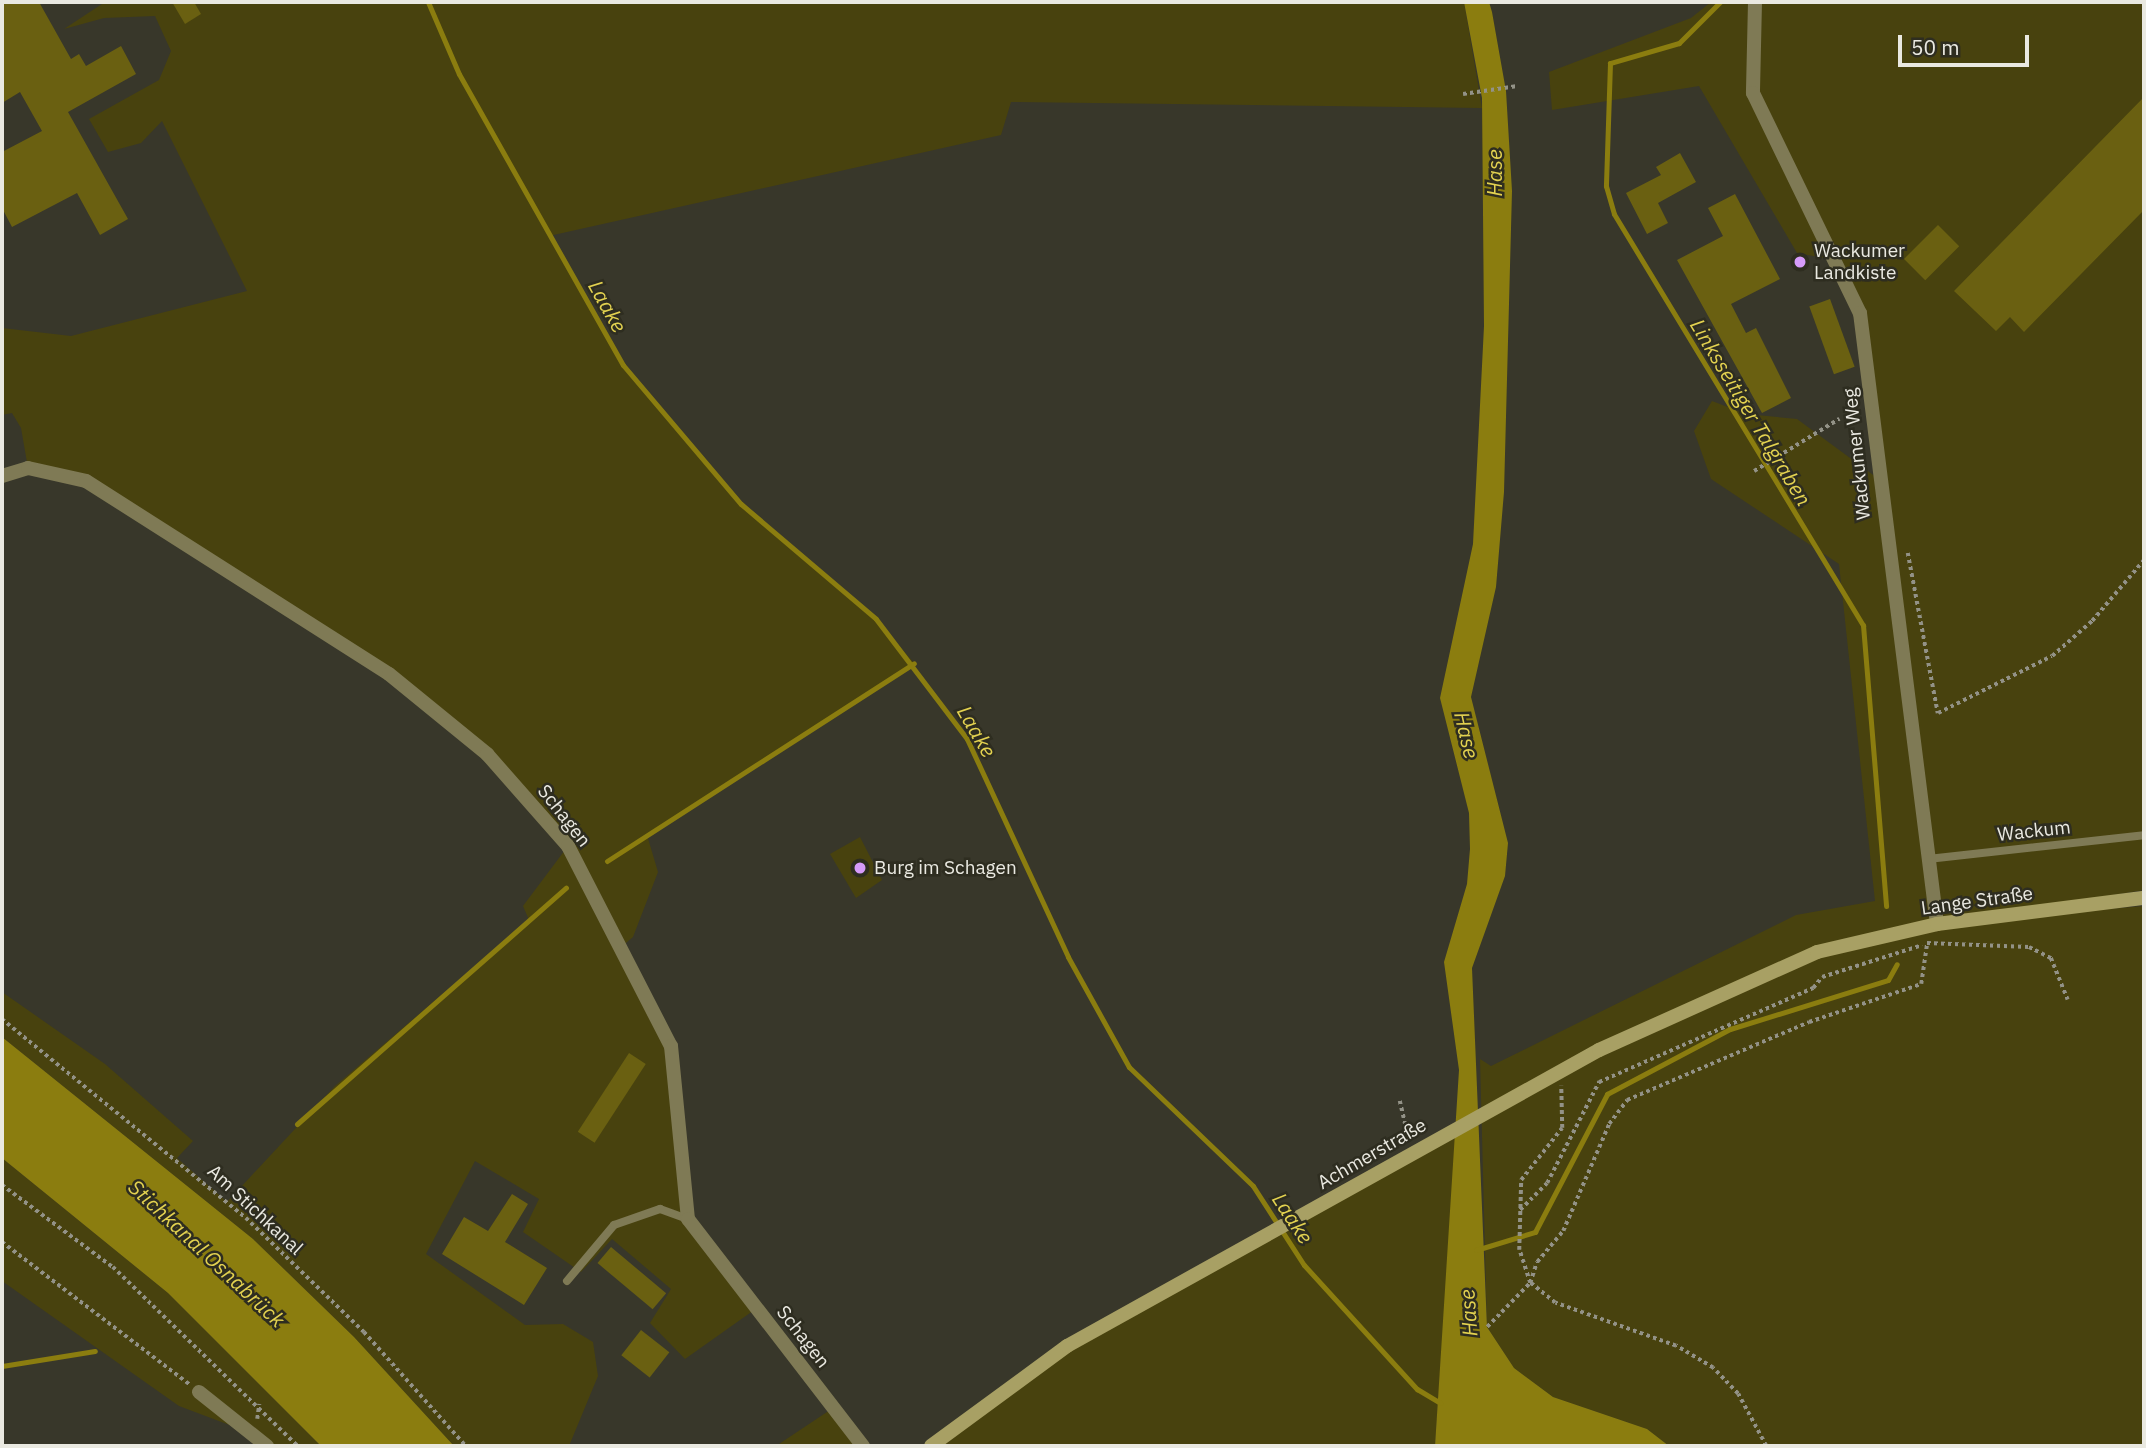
<!DOCTYPE html>
<meta charset="utf-8">
<style>
body{margin:0}
#map{position:relative;width:2146px;height:1448px;overflow:hidden;background:#38372a;font-family:"IBM Plex Sans",sans-serif}
div>[style]{position:absolute}
[style*='--x']{left:calc(var(--x)*1px);top:calc(var(--y)*1px);width:calc(var(--w)*1px);rotate:calc(var(--a)*1deg)}
.green>*{inset:0;background:#48420e}
.water>*{inset:0;background:#8b7d0f}
.stream>*{height:5px;margin:-2.5px;padding:0 2.5px;transform-origin:2.5px;border-radius:2.5px;background:#8b7d0f}
.building>*{inset:0;background:#6a6011;transform-origin:0 0}
.path>*{height:3.5px;margin-top:-1.75px;transform-origin:0;background:repeating-linear-gradient(90deg,#939287 0 3.5px,transparent 0 7px)}
.lane>*{height:8px;margin:-4px;padding:0 4px;transform-origin:4px;border-radius:4px;background:#7f7a55}
.street>*{height:14px;margin:-7px;padding:0 7px;transform-origin:7px;border-radius:7px;background:#7f7a55}
.secondary>*{height:14px;margin:-7px;padding:0 7px;transform-origin:7px;border-radius:7px;background:#a8a064}
.dots>*{width:19px;height:19px;translate:-50% -50%;box-sizing:border-box;border:4px solid #2e2d20;border-radius:50%}
span{translate:-50% -50%;white-space:nowrap;text-align:center;line-height:1.15;-webkit-text-stroke:5px #2e2d20;paint-order:stroke}
.poi-label{font-size:19px;color:#eae9e1}
.left{translate:0 -50%;text-align:left}
.street-label{font-size:19px;color:#eae9e1}
.water-label{font-size:21px;color:#e3d250;font-style:italic}
.frame{position:absolute;inset:0;border:4px solid #eae9e1;pointer-events:none}
.scale{position:absolute;left:1898px;top:35px;width:131px;height:32px;box-sizing:border-box;border:4px solid #eae9e1;border-top:0;padding-left:9px;font-size:21px;line-height:24px;white-space:nowrap;color:#eae9e1;-webkit-text-stroke:5px #2e2d20;paint-order:stroke}
</style>
<div id="map">
<div class="green">
<i style="clip-path:polygon(105px 2px,1464px 2px,1482px 108px,1011px 102px,1001px 135px,549px 236px,623px 365px,741px 504px,876px 619px,914px 663px,647px 835px,658px 872px,633px 937px,620px 948px,671px 1046px,688px 1219px,757px 1308px,685px 1359px,650px 1323px,671px 1289px,612px 1239px,581px 1272px,523px 1232px,539px 1199px,475px 1161px,426px 1254px,525px 1325px,563px 1324px,593px 1342px,598px 1376px,569px 1446px,454px 1446px,354px 1337px,253px 1239px,2px 1037px,2px 992px,105px 1064px,193px 1141px,177px 1158px,227px 1202px,335px 1086px,529px 920px,523px 906px,568px 846px,487px 754px,389px 674px,86px 481px,28px 468px,21px 428px,12px 413px,2px 415px,2px 328px,71px 336px,247px 291px,162px 121px,141px 143px,108px 152px,89px 119px,159px 80px,171px 51px,155px 16px,104px 18px,64px 29px)"></i>
<i style="clip-path:polygon(1711px 2px,2144px 2px,2144px 890px,1951px 922px,2144px 906px,2144px 1446px,1669px 1446px,1647px 1429px,1553px 1397px,1514px 1368px,1487px 1327px,1480px 1059px,1491px 1066px,1796px 915px,1875px 901px,1839px 564px,1711px 479px,1694px 431px,1712px 401px,1746px 414px,1797px 419px,1880px 480px,1860px 313px,1835px 260px,1797px 253px,1699px 86px,1552px 110px,1549px 72px,1691px 18px)"></i>
<i style="clip-path:polygon(860px 837px,882px 880px,856px 898px,830px 854px)"></i>
<i style="clip-path:polygon(1457px 1128px,1435px 1446px,931px 1446px,1067px 1346px)"></i>
<i style="clip-path:polygon(2px 1158px,168px 1293px,321px 1446px,267px 1446px,256px 1435px,179px 1406px,2px 1281px)"></i>
<i style="clip-path:polygon(833px 1408px,863px 1446px,776px 1446px)"></i>
</div>
<div class="water">
<i style="clip-path:polygon(1464px 2px,1489px 2px,1492px 12px,1506px 91px,1512px 191px,1504px 492px,1496px 587px,1471px 697px,1508px 843px,1505px 876px,1472px 968px,1487px 1327px,1514px 1368px,1553px 1397px,1647px 1429px,1669px 1446px,1435px 1446px,1459px 1070px,1444px 962px,1467px 884px,1470px 849px,1469px 813px,1440px 698px,1473px 544px,1484px 326px,1482px 98px)"></i>
<i style="clip-path:polygon(2px 1037px,253px 1239px,354px 1337px,454px 1446px,321px 1446px,168px 1293px,2px 1158px)"></i>
</div>
<div class="stream">
<i style="--x:428;--y:2;--w:78;--a:66.7"></i>
<i style="--x:459;--y:74;--w:334;--a:60.6"></i>
<i style="--x:623;--y:365;--w:182;--a:49.7"></i>
<i style="--x:741;--y:504;--w:177;--a:40.4"></i>
<i style="--x:876;--y:619;--w:151;--a:52.8"></i>
<i style="--x:967;--y:739;--w:240;--a:65.1"></i>
<i style="--x:1068;--y:957;--w:126;--a:61"></i>
<i style="--x:1129;--y:1067;--w:172;--a:43.8"></i>
<i style="--x:1253;--y:1186;--w:94;--a:57.2"></i>
<i style="--x:1304;--y:1265;--w:168;--a:47.7"></i>
<i style="--x:1417;--y:1389;--w:27;--a:31"></i>
<i style="--x:1720;--y:2;--w:58;--a:135"></i>
<i style="--x:1679;--y:43;--w:72;--a:163.8"></i>
<i style="--x:1610;--y:63;--w:123;--a:91.9"></i>
<i style="--x:1606;--y:186;--w:29;--a:74"></i>
<i style="--x:1614;--y:214;--w:481;--a:58.8"></i>
<i style="--x:1863;--y:625;--w:282;--a:85.3"></i>
<i style="--x:607;--y:861;--w:365;--a:-32.8"></i>
<i style="--x:297;--y:1124;--w:358;--a:-41.3"></i>
<i style="--x:1476;--y:1250;--w:62;--a:-17"></i>
<i style="--x:1535;--y:1232;--w:156;--a:-62.4"></i>
<i style="--x:1607;--y:1094;--w:139;--a:-27.9"></i>
<i style="--x:1730;--y:1029;--w:165;--a:-17.2"></i>
<i style="--x:1888;--y:980;--w:18;--a:-61"></i>
<i style="--x:2;--y:1366;--w:94;--a:-9.2"></i>
</div>
<div class="building">
<i style="clip-path:polygon(2px 2px,39px 2px,71px 59px,79px 54px,86px 66px,121px 46px,136px 74px,68px 112px,128px 219px,100px 235px,77px 193px,12px 227px,2px 208px,2px 152px,42px 131px,20px 92px,2px 103px)"></i>
<i style="clip-path:polygon(172px 2px,194px 2px,201px 14px,185px 24px)"></i>
<i style="clip-path:polygon(2144px 97px,2144px 210px,2024px 332px,2010px 317px,1996px 331px,1954px 291px)"></i>
<i style="clip-path:polygon(1680px 153px,1696px 182px,1658px 203px,1668px 223px,1647px 234px,1626px 193px,1661px 175px,1656px 167px)"></i>
<i style="clip-path:polygon(1735px 194px,1780px 279px,1731px 304px,1746px 333px,1756px 328px,1791px 398px,1762px 413px,1677px 260px,1723px 236px,1708px 208px)"></i>
<i style="left:1938px;top:225px;width:30px;height:48px;rotate:45deg"></i>
<i style="left:1830px;top:299px;width:72px;height:22px;rotate:70deg"></i>
<i style="left:629px;top:1053px;width:20px;height:94px;rotate:33deg"></i>
<i style="clip-path:polygon(512px 1194px,528px 1204px,505px 1242px,547px 1268px,524px 1305px,442px 1254px,464px 1217px,488px 1231px)"></i>
<i style="left:611px;top:1247px;width:72px;height:21px;rotate:40deg"></i>
<i style="left:641px;top:1330px;width:36px;height:32px;rotate:38deg"></i>
</div>
<div class="path">
<i style="--x:55;--y:2;--w:29;--a:0"></i>
<i style="--x:1463;--y:94;--w:55;--a:-8.4"></i>
<i style="--x:1754;--y:471;--w:100;--a:-31.5"></i>
<i style="--x:1908;--y:553;--w:163;--a:79.4"></i>
<i style="--x:1938;--y:713;--w:127;--a:-26.6"></i>
<i style="--x:2052;--y:656;--w:53;--a:-41.2"></i>
<i style="--x:2092;--y:621;--w:80;--a:-49.6"></i>
<i style="--x:2;--y:1019;--w:315;--a:39.2"></i>
<i style="--x:246;--y:1218;--w:164;--a:44"></i>
<i style="--x:364;--y:1332;--w:153;--a:48.2"></i>
<i style="--x:1400;--y:1101;--w:40;--a:77"></i>
<i style="--x:2;--y:1185;--w:138;--a:36.5"></i>
<i style="--x:113;--y:1267;--w:257;--a:44.1"></i>
<i style="--x:1520;--y:1210;--w:38;--a:-45"></i>
<i style="--x:1547;--y:1183;--w:114;--a:-62.8"></i>
<i style="--x:1599;--y:1082;--w:234;--a:-23.7"></i>
<i style="--x:1813;--y:988;--w:14;--a:-51"></i>
<i style="--x:1822;--y:977;--w:105;--a:-17.7"></i>
<i style="--x:2;--y:1242;--w:235;--a:37.2"></i>
<i style="--x:1487;--y:1327;--w:62;--a:-45.7"></i>
<i style="--x:1530;--y:1283;--w:35;--a:-108"></i>
<i style="--x:1519;--y:1250;--w:70;--a:-88.4"></i>
<i style="--x:1521;--y:1180;--w:66;--a:-51.7"></i>
<i style="--x:1562;--y:1128;--w:42;--a:-91.4"></i>
<i style="--x:257;--y:1419;--w:15;--a:-82"></i>
<i style="--x:1766;--y:1446;--w:59;--a:-118.3"></i>
<i style="--x:1738;--y:1394;--w:36;--a:-134"></i>
<i style="--x:1713;--y:1368;--w:43;--a:-149.3"></i>
<i style="--x:1676;--y:1346;--w:128;--a:-160.4"></i>
<i style="--x:1555;--y:1303;--w:32;--a:-141"></i>
<i style="--x:1530;--y:1283;--w:22;--a:-72"></i>
<i style="--x:1537;--y:1262;--w:40;--a:-50"></i>
<i style="--x:1563;--y:1231;--w:116;--a:-66.7"></i>
<i style="--x:1609;--y:1124;--w:30;--a:-53"></i>
<i style="--x:1627;--y:1100;--w:198;--a:-23.2"></i>
<i style="--x:1809;--y:1022;--w:118;--a:-18.7"></i>
<i style="--x:1921;--y:984;--w:41;--a:-81.7"></i>
<i style="--x:1927;--y:943;--w:102;--a:2.2"></i>
<i style="--x:2029;--y:947;--w:25;--a:27"></i>
<i style="--x:2051;--y:958;--w:45;--a:68"></i>
</div>
<div class="lane">
<i style="--x:1928;--y:859;--w:217;--a:-6.3"></i>
<i style="--x:567;--y:1281;--w:73;--a:-50"></i>
<i style="--x:614;--y:1225;--w:49;--a:-19.2"></i>
<i style="--x:660;--y:1209;--w:30;--a:20"></i>
</div>
<div class="street">
<i style="--x:1755;--y:2;--w:91;--a:91.3"></i>
<i style="--x:1753;--y:93;--w:245;--a:64.1"></i>
<i style="--x:1860;--y:313;--w:616;--a:82.82"></i>
<i style="--x:2;--y:476;--w:27;--a:-17"></i>
<i style="--x:28;--y:468;--w:59;--a:12.6"></i>
<i style="--x:86;--y:481;--w:359;--a:32.5"></i>
<i style="--x:389;--y:674;--w:127;--a:39.2"></i>
<i style="--x:487;--y:754;--w:123;--a:48.6"></i>
<i style="--x:568;--y:846;--w:225;--a:62.8"></i>
<i style="--x:671;--y:1046;--w:174;--a:84.4"></i>
<i style="--x:688;--y:1219;--w:287;--a:52.4"></i>
<i style="--x:199;--y:1392;--w:87;--a:38.5"></i>
</div>
<div class="secondary">
<i style="--x:931;--y:1446;--w:169;--a:-36.3"></i>
<i style="--x:1067;--y:1346;--w:609;--a:-29.09"></i>
<i style="--x:1599;--y:1050;--w:239;--a:-24.2"></i>
<i style="--x:1817;--y:952;--w:123;--a:-13.1"></i>
<i style="--x:1937;--y:924;--w:209;--a:-7.2"></i>
</div>
<div class="dots">
<i style="left:1800px;top:262px;background:#d69bfa"></i>
<i style="left:860px;top:868px;background:#d69bfa"></i>
</div>
<div class="poi-label">
<span class="left" style="left:1814px;top:262px">Wackumer<br>Landkiste</span>
<span class="left" style="left:874px;top:868px">Burg im Schagen</span>
</div>
<div class="street-label">
<span style="left:1857px;top:454px;rotate:-96deg">Wackumer Weg</span>
<span style="left:564px;top:816px;rotate:52deg">Schagen</span>
<span style="left:2034px;top:831px;rotate:-6deg">Wackum</span>
<span style="left:1977px;top:901px;rotate:-8deg">Lange Straße</span>
<span style="left:1372px;top:1154px;rotate:-30deg">Achmerstraße</span>
<span style="left:255px;top:1210px;rotate:43deg">Am Stichkanal</span>
<span style="left:803px;top:1337px;rotate:52deg">Schagen</span>
</div>
<div class="water-label">
<span style="left:1494px;top:173px;rotate:-90deg">Hase</span>
<span style="left:608px;top:306px;rotate:61deg">Laake</span>
<span style="left:1751px;top:412px;rotate:59deg">Linksseitiger Talgraben</span>
<span style="left:977px;top:731px;rotate:60deg">Laake</span>
<span style="left:1467px;top:735px;rotate:77deg">Hase</span>
<span style="left:1293px;top:1218px;rotate:57deg">Laake</span>
<span style="left:207px;top:1253px;rotate:43deg">Stichkanal Osnabrück</span>
<span style="left:1468px;top:1313px;rotate:-94deg">Hase</span>
</div>
<div class="frame"></div>
<div class="scale">50 m</div>
</div>
